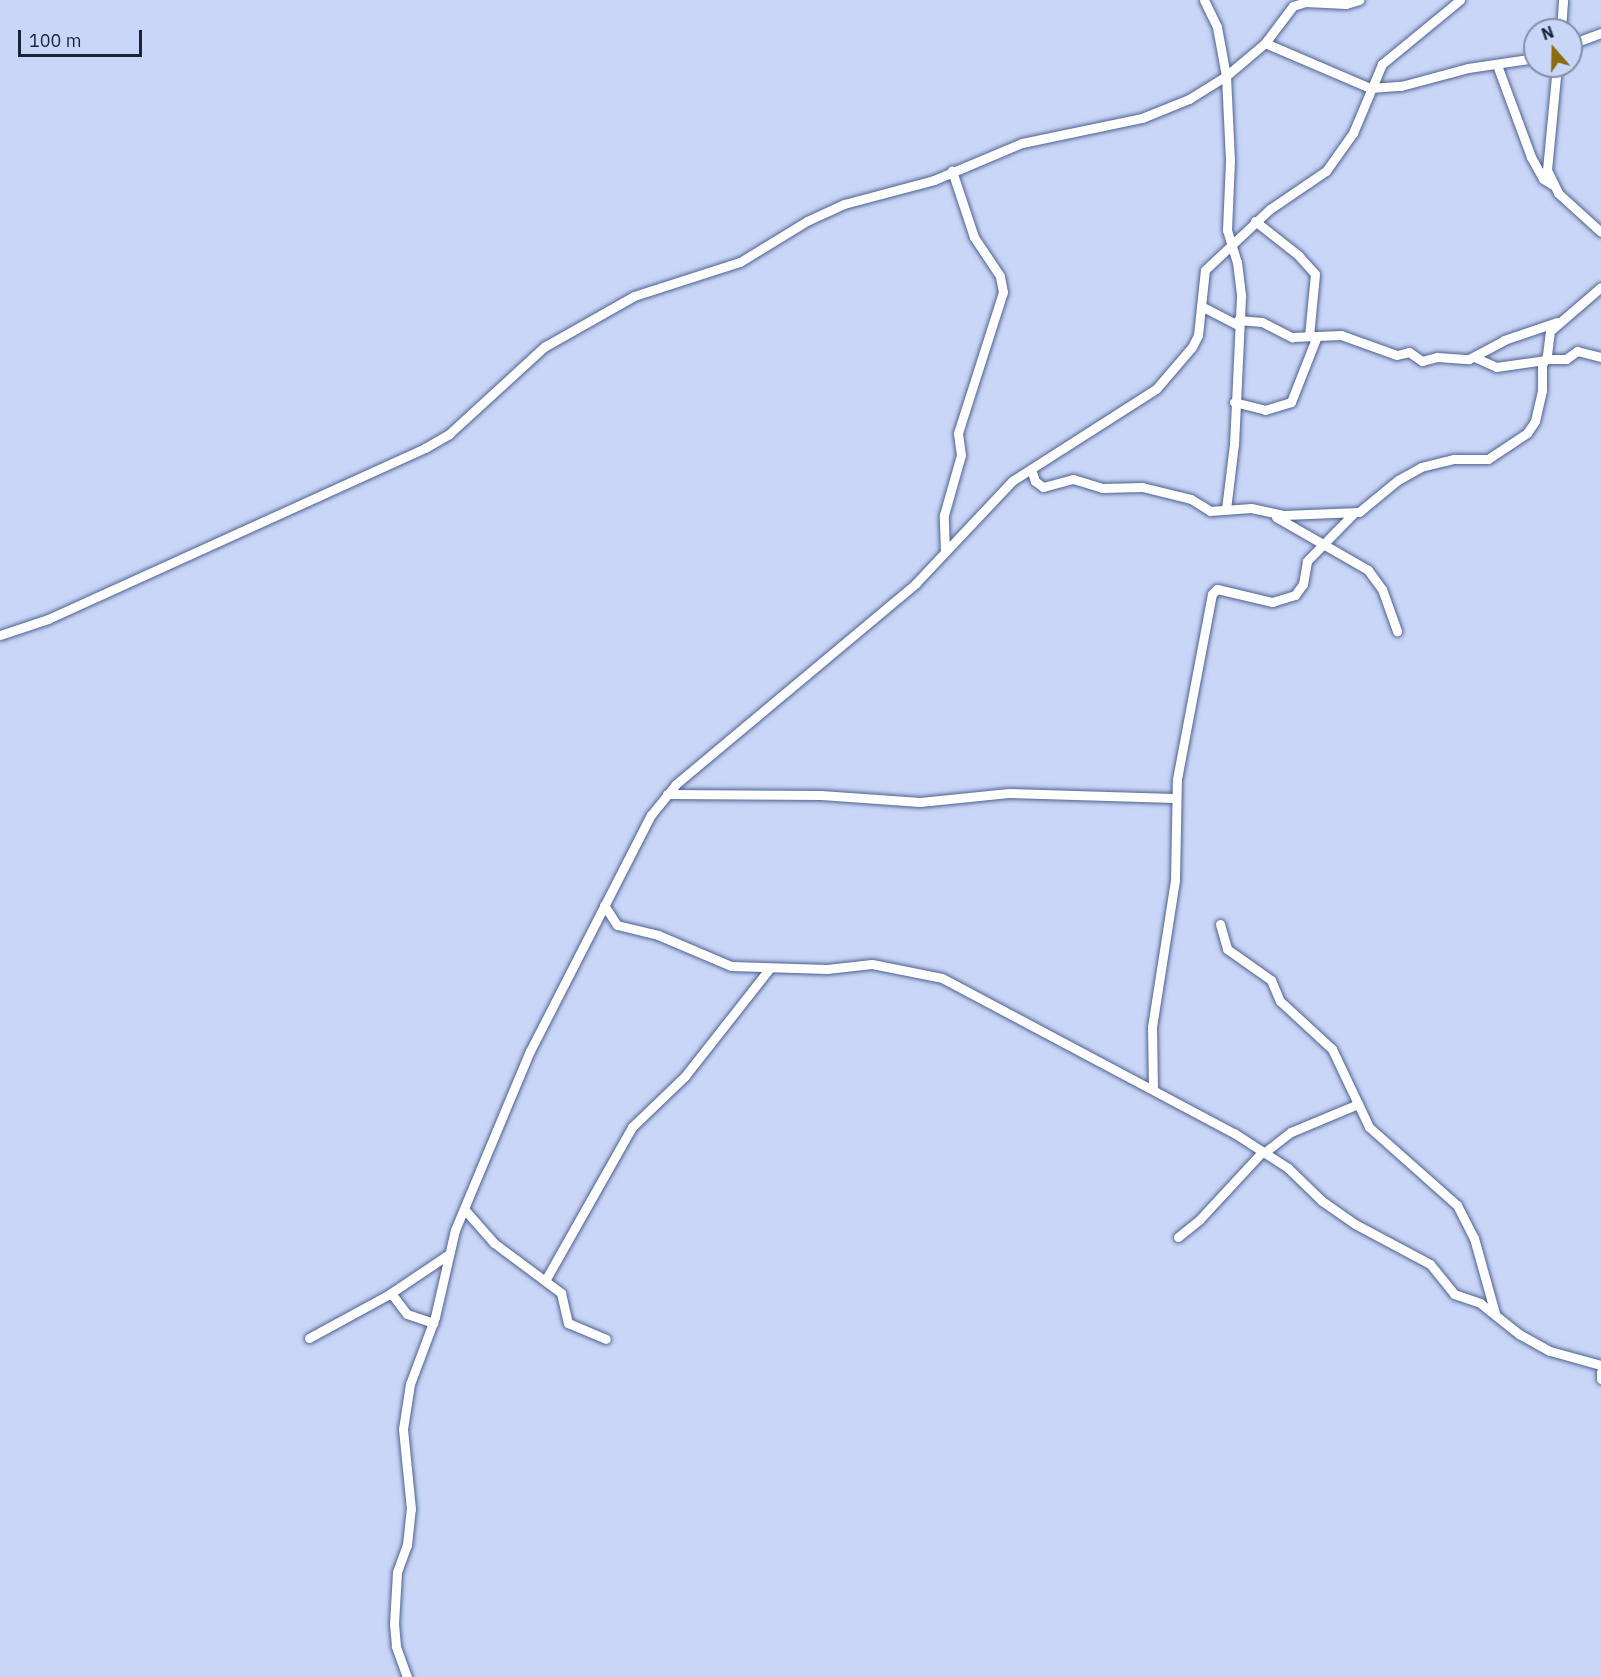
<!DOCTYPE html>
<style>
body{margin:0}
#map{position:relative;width:1601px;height:1677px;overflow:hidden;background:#c9d6f7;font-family:"IBM Plex Sans",sans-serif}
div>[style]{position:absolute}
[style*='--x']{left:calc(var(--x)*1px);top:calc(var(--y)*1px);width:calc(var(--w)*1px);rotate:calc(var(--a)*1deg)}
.roads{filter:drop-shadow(0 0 2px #4f6190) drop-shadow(0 0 2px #4f6190)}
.street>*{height:9px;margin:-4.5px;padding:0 4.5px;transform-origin:4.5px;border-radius:4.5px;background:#fff}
span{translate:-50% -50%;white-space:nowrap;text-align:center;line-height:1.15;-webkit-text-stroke:6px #c9d6f7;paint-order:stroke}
.north{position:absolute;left:1523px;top:18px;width:60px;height:60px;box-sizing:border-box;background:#c9d6f7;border:2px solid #838eaa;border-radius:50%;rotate:340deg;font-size:16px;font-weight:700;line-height:24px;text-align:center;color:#1b2337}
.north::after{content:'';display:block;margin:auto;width:21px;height:27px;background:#8b6b0c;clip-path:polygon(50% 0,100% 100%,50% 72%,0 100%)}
.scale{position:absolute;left:18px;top:30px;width:124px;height:27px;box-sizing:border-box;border:3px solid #1b2337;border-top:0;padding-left:8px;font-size:18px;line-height:21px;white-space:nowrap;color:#1b2337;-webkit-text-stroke:4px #c9d6f7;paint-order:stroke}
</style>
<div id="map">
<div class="roads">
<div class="street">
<i style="--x:1204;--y:0;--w:30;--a:64"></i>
<i style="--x:1217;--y:27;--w:50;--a:79.6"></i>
<i style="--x:1226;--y:76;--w:85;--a:87.3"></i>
<i style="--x:1230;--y:161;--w:69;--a:92.5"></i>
<i style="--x:1227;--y:230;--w:34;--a:73"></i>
<i style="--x:1237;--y:262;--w:35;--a:83"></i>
<i style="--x:1241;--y:297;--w:147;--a:92.7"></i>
<i style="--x:1234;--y:444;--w:65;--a:97"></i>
<i style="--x:1561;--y:30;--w:30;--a:-86"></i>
<i style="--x:1265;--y:43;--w:114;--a:23.2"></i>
<i style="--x:1370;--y:88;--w:31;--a:-4"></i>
<i style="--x:1401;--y:86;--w:69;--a:-15"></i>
<i style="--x:1468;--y:68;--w:68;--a:-8.5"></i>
<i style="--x:1571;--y:44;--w:32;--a:-20"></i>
<i style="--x:1497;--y:65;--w:98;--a:69.7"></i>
<i style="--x:1531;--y:157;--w:25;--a:61"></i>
<i style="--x:1543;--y:179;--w:12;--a:31"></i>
<i style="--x:1557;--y:66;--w:104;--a:95.5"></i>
<i style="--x:1547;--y:170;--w:25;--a:64"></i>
<i style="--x:1558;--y:193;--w:58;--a:42.2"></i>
<i style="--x:1255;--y:221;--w:55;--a:38.3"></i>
<i style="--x:1298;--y:255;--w:25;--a:48"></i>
<i style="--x:1315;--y:274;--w:62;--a:95.5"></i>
<i style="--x:1201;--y:306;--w:42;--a:27.2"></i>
<i style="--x:1238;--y:320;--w:24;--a:5"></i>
<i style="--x:1262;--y:322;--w:34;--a:27"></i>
<i style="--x:1292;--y:337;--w:49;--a:-2.3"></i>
<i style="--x:1341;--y:335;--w:59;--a:19.7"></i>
<i style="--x:1397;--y:355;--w:12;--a:-14"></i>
<i style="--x:1409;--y:352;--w:16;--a:35"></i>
<i style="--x:1422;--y:361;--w:16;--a:-15"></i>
<i style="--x:1437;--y:357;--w:32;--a:4"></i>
<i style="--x:1469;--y:359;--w:40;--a:-28"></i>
<i style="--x:1504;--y:340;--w:56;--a:-18.8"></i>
<i style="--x:1474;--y:357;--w:24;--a:24"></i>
<i style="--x:1496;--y:367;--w:49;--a:-8.1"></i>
<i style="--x:1546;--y:359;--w:20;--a:0"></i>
<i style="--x:1566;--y:359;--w:14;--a:-36"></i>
<i style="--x:1577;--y:351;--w:25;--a:14"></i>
<i style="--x:1234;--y:402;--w:32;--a:14"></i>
<i style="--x:1265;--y:410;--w:27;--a:-17"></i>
<i style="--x:1291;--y:402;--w:71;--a:-68.5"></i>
<i style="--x:1031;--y:469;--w:13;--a:72"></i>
<i style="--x:1035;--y:481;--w:10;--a:37"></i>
<i style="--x:1043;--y:487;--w:31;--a:-15"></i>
<i style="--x:1073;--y:479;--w:30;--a:17"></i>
<i style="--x:1102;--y:488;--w:40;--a:-1.4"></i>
<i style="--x:1142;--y:487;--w:50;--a:13.8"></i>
<i style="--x:1191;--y:499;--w:22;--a:32"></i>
<i style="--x:1210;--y:511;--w:41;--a:-4.2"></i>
<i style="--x:1251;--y:508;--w:34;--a:12"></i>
<i style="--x:1284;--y:515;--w:75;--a:-2.3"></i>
<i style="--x:1359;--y:512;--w:50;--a:-39.4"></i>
<i style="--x:1398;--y:480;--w:26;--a:-29"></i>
<i style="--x:1421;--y:467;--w:34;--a:-14"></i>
<i style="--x:1454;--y:459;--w:34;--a:0"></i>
<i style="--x:1488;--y:459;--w:47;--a:-33.7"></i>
<i style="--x:1527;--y:433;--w:14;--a:-56"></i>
<i style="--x:1535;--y:421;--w:32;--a:-77"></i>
<i style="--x:1542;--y:390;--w:25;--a:-90"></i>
<i style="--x:1542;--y:365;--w:11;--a:-63"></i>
<i style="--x:1547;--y:355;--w:24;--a:-83"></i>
<i style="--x:1550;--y:331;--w:67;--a:-40.8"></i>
<i style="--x:1276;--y:517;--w:106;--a:29.9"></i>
<i style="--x:1368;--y:570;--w:24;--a:54"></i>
<i style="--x:1382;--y:589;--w:45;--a:70.3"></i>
<i style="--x:945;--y:552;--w:37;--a:-92"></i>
<i style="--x:944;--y:515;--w:62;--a:-74.2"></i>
<i style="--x:961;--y:455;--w:22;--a:-98"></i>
<i style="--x:958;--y:433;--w:148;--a:-72.3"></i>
<i style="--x:1003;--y:292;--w:16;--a:-101"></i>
<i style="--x:1000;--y:276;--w:47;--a:-123.7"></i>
<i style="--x:974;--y:237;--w:70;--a:-108.4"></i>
<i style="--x:0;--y:635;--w:51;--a:-18.4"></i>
<i style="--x:48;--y:619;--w:414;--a:-24.4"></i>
<i style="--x:425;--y:448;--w:28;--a:-30"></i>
<i style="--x:449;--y:434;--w:129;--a:-42.5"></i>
<i style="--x:544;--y:347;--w:103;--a:-29.5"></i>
<i style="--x:634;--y:296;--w:111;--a:-17.8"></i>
<i style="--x:740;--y:262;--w:79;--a:-31.5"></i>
<i style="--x:807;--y:221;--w:41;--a:-24.7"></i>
<i style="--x:844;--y:204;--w:93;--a:-14.9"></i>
<i style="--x:934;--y:180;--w:95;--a:-22.8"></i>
<i style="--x:1022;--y:143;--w:123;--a:-11.8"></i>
<i style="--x:1142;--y:118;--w:51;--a:-22"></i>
<i style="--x:1189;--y:99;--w:44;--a:-31.9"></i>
<i style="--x:1226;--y:76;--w:51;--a:-40.2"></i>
<i style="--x:1265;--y:43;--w:46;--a:-52.9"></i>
<i style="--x:1293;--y:6;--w:13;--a:-18"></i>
<i style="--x:1305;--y:2;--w:41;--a:2.8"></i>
<i style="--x:1346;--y:4;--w:14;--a:-17"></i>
<i style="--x:667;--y:794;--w:154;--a:0.4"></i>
<i style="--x:821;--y:795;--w:99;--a:4"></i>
<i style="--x:920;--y:802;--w:89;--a:-5.8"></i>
<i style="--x:1009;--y:793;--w:167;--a:1.7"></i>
<i style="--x:604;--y:905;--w:24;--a:57"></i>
<i style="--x:617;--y:925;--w:42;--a:13.7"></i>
<i style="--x:658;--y:935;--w:79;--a:23"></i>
<i style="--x:731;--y:966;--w:96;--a:1.8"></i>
<i style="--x:827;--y:969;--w:45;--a:-6.3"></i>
<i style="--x:872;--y:964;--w:71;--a:11.3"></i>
<i style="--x:942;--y:978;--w:331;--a:28"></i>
<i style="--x:1234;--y:1133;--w:64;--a:32.9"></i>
<i style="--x:1288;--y:1168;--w:47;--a:44.1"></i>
<i style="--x:1322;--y:1201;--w:40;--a:34.9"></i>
<i style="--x:1355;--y:1224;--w:85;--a:28.1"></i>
<i style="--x:1430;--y:1264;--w:38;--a:51"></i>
<i style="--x:1454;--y:1294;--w:28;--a:19"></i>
<i style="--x:1480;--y:1303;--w:50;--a:38.5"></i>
<i style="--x:1519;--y:1334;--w:35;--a:29"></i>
<i style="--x:1550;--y:1351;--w:53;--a:15.4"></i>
<i style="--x:1220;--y:924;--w:26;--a:74"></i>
<i style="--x:1227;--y:949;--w:54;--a:35.2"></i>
<i style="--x:1271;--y:980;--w:23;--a:67"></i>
<i style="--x:1280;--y:1001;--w:71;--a:42.7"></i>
<i style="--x:1332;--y:1049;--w:86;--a:64.6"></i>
<i style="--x:1369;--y:1127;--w:118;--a:41.6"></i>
<i style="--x:1457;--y:1205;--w:37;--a:63"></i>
<i style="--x:1474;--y:1238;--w:78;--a:74.4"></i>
<i style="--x:1153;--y:1089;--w:62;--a:-90.9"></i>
<i style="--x:1152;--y:1027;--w:149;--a:-81.1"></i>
<i style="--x:1175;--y:880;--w:101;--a:-88.9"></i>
<i style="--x:1177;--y:779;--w:188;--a:-79.3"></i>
<i style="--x:1212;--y:594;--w:7;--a:-45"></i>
<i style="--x:1217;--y:589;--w:57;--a:13.3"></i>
<i style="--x:1272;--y:602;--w:24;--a:-17"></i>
<i style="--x:1295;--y:595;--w:14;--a:-54"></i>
<i style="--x:1303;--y:584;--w:23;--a:-80"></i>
<i style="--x:1307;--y:561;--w:67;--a:-45.6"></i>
<i style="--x:1265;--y:1152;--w:33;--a:-38"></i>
<i style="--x:1291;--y:1132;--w:73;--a:-22.7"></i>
<i style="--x:465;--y:1210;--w:44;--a:48.7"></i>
<i style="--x:494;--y:1243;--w:84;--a:36.7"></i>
<i style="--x:561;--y:1293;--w:31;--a:77"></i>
<i style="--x:568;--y:1323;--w:41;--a:22.8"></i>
<i style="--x:1178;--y:1237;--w:28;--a:-39"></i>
<i style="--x:1200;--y:1219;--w:91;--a:-47.2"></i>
<i style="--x:546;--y:1279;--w:175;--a:-60.5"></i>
<i style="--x:632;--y:1127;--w:74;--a:-43.9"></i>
<i style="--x:685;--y:1076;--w:137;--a:-51.8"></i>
<i style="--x:391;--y:1293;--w:26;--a:53"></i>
<i style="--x:407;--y:1314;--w:28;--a:19"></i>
<i style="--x:309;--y:1338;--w:90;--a:-28.6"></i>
<i style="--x:388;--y:1295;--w:73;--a:-33.9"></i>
<i style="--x:1601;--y:1372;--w:7;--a:90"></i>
<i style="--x:407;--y:1677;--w:33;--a:-110"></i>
<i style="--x:396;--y:1646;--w:22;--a:-95"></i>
<i style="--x:394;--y:1624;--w:52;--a:-86.7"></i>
<i style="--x:397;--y:1572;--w:29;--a:-70"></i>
<i style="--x:407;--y:1545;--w:36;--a:-84"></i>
<i style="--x:411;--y:1509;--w:80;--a:-95.7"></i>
<i style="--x:403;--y:1429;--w:46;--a:-81.2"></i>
<i style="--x:410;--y:1384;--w:72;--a:-69.5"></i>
<i style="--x:435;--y:1317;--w:89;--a:-77.1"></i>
<i style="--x:455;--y:1230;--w:194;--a:-67.3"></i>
<i style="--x:530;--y:1051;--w:265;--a:-62.9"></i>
<i style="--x:651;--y:815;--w:40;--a:-51"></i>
<i style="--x:676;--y:784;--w:313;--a:-39.9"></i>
<i style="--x:916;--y:583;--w:140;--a:-46.7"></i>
<i style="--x:1012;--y:481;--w:171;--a:-32.6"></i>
<i style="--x:1156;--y:389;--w:55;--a:-49.4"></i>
<i style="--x:1192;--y:347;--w:13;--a:-63"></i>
<i style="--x:1198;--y:335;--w:65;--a:-83.9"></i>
<i style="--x:1205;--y:270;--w:89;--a:-43.2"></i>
<i style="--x:1270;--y:209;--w:68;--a:-34.2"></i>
<i style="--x:1326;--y:171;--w:47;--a:-54.6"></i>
<i style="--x:1353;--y:133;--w:75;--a:-67.2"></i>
<i style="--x:1382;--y:64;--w:101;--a:-39.4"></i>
</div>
</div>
<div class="north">N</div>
<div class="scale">100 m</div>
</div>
